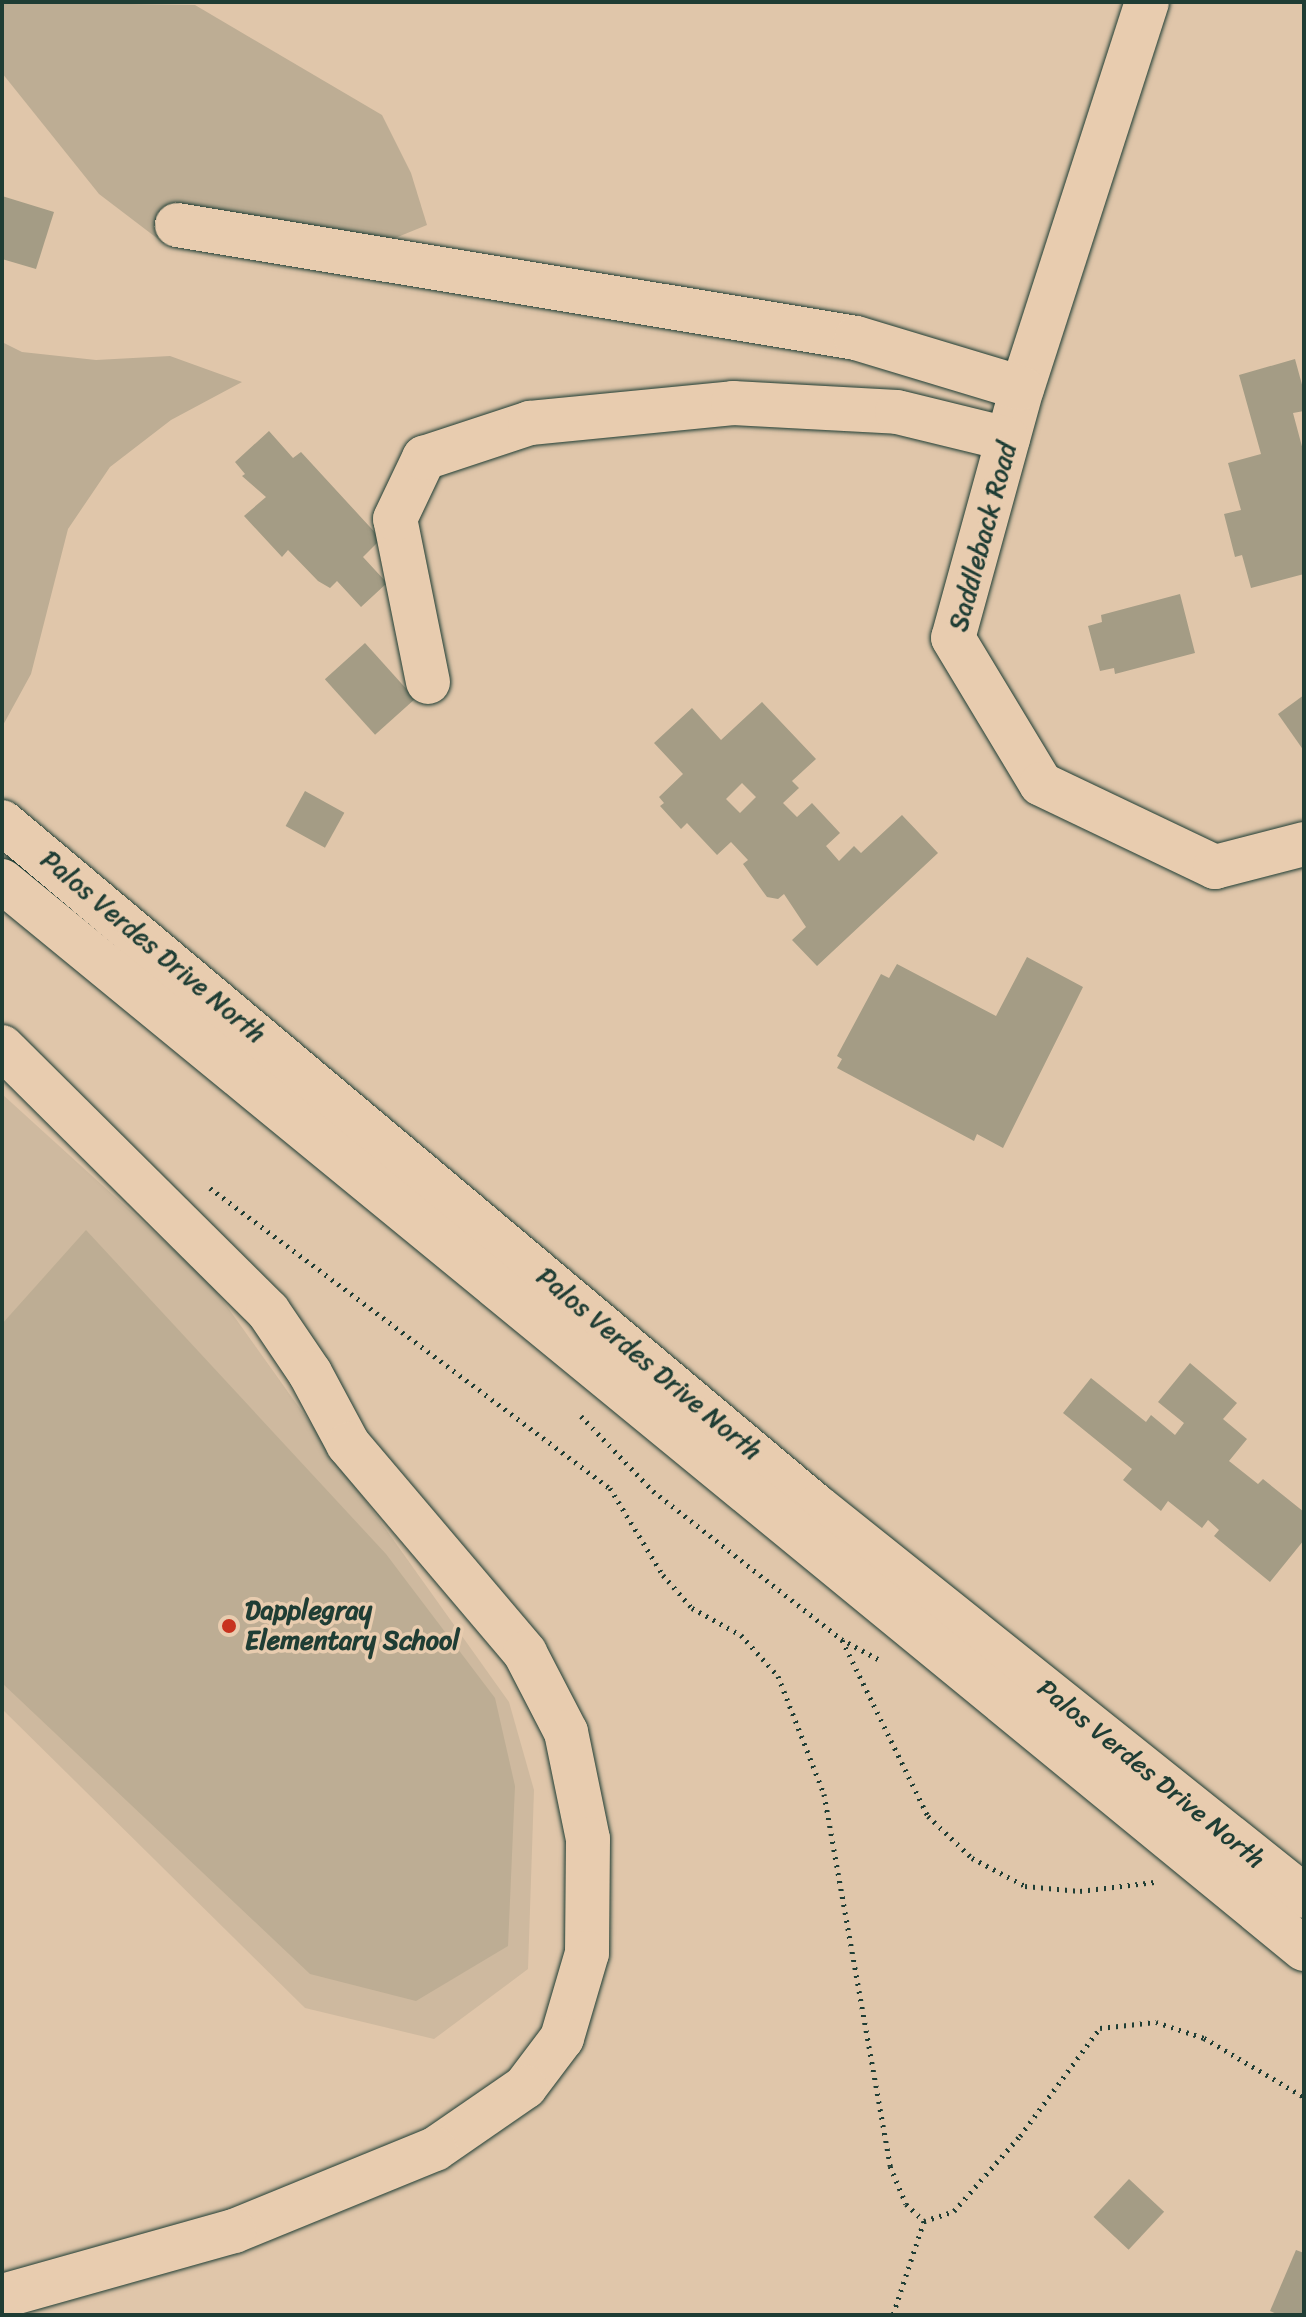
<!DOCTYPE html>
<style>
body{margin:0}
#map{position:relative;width:1306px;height:2317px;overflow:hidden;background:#e0c6aa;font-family:Sriracha,sans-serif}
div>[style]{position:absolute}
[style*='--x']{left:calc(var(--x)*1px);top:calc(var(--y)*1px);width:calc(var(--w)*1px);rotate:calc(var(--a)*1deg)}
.built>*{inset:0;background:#ceb99f}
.green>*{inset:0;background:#bdad94}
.building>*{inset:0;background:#a49c85;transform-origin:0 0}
.path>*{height:5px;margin-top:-2.5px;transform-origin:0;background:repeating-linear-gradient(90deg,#1f3d34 0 2px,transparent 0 8px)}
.roads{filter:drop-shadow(0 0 2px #1f3d34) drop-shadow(0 0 2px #1f3d34)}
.minor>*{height:44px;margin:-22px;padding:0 22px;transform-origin:22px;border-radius:22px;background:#e8ccaf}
.major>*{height:44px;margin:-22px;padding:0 22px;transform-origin:22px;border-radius:22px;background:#e8ccaf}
.dots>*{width:22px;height:22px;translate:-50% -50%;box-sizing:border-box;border:4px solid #e8ccaf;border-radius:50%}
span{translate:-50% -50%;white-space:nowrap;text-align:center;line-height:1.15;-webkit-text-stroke:7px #e8ccaf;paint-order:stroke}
.street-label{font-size:26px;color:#1f3d34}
.poi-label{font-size:26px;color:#1f3d34;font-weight:700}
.left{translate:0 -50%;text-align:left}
.frame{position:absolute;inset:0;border:4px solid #1f3d34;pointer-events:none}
</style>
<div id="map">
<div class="built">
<i style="clip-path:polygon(2px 1094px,211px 1284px,509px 1702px,534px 1790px,528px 1969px,434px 2039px,305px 2008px,2px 1709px)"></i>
</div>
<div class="green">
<i style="clip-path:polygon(2px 2px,195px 5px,382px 115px,411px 173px,427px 225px,317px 270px,162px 242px,99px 194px,2px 73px)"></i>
<i style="clip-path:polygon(2px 342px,22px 352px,96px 360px,170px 356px,242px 382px,171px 420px,110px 467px,68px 529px,31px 674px,2px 727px)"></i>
<i style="clip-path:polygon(86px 1230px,386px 1554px,495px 1698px,515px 1786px,508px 1946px,416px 2001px,310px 1974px,2px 1683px,2px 1324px)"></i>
</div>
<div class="building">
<i style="clip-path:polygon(2px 196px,54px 212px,36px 269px,2px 259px)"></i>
<i style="clip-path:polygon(1295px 359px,1304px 392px,1304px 411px,1293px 413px,1304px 454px,1304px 574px,1251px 588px,1242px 555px,1235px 557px,1224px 514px,1241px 510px,1228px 463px,1261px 454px,1239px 375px)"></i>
<i style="clip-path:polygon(269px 431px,293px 458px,301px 452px,381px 539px,363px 557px,387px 583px,361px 607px,337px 581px,330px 588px,318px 581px,288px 550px,282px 557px,244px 516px,266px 497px,242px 476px,245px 474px,235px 462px)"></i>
<i style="clip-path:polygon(1180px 594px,1195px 653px,1115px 674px,1114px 668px,1100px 671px,1088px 626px,1102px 622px,1101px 615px)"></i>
<i style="left:365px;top:643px;width:75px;height:54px;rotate:48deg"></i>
<i style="clip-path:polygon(1304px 695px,1304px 751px,1278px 714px)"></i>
<i style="clip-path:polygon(evenodd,762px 702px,816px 759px,792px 781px,799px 788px,783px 803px,797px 817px,812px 803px,840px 833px,826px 846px,839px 861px,854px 846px,861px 853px,902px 815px,938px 853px,817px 966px,792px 940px,806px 927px,784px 894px,778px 899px,767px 897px,743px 864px,748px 860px,731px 842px,717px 855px,687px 823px,681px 829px,660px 806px,664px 803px,659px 797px,683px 774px,654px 743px,692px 708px,721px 740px,762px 702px,742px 783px,756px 797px,740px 813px,726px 799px,742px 783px)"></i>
<i style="left:305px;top:791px;width:45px;height:40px;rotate:29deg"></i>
<i style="clip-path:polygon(1027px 957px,1083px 987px,1003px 1148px,977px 1134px,974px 1141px,837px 1068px,842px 1059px,837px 1056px,881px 974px,889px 978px,897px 964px,996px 1016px)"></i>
<i style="clip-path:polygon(1190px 1363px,1237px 1403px,1223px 1419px,1247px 1439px,1229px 1461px,1258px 1484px,1263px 1479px,1304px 1512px,1304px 1540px,1270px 1582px,1214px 1536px,1219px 1530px,1208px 1520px,1202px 1528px,1168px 1501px,1161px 1511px,1123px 1480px,1132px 1469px,1063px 1413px,1091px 1378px,1146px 1422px,1151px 1415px,1175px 1435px,1184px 1423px,1158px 1402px)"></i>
<i style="left:1129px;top:2179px;width:48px;height:52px;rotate:43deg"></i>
<i style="clip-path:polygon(1296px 2250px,1304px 2253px,1304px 2315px,1279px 2315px,1270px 2311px)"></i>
</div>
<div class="path">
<i style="--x:210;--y:1188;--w:500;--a:36.9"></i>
<i style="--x:610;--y:1488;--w:102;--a:58.7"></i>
<i style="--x:663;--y:1575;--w:44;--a:48.7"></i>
<i style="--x:692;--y:1608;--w:56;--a:28.9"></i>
<i style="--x:741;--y:1635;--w:55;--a:47.9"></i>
<i style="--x:778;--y:1676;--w:127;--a:68.7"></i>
<i style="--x:824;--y:1794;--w:378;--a:79.9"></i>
<i style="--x:890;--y:2166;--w:41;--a:67.2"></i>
<i style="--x:906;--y:2204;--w:25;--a:43"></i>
<i style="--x:924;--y:2221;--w:99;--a:108.3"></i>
<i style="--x:581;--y:1416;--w:104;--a:46.2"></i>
<i style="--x:653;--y:1491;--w:239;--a:38.2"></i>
<i style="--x:841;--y:1639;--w:42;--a:28.4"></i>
<i style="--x:842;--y:1640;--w:196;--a:64"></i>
<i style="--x:928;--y:1816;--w:61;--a:43.7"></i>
<i style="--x:972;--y:1858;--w:60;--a:27.8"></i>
<i style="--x:1025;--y:1886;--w:55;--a:5.2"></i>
<i style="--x:1080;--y:1891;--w:75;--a:-6.9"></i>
<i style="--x:924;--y:2221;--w:32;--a:-18"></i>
<i style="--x:954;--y:2211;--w:100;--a:-48.7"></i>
<i style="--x:1020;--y:2136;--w:134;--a:-53.5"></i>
<i style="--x:1100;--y:2028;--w:56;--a:-6.1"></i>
<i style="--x:1156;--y:2022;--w:51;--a:18.4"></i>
<i style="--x:1204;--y:2038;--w:116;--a:30.5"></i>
</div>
<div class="roads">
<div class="minor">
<i style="--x:1147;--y:2;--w:406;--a:107.9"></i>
<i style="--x:1022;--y:388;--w:259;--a:105.4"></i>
<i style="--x:953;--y:638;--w:170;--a:58.9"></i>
<i style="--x:1041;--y:784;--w:193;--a:25.5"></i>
<i style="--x:1215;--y:867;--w:92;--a:-14.5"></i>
<i style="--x:177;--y:225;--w:688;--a:9.45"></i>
<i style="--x:856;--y:338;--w:173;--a:16.8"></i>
<i style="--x:428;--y:682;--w:166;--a:-101.4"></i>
<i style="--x:395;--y:519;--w:68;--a:-64.6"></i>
<i style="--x:424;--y:458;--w:112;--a:-18.3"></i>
<i style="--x:530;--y:423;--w:204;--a:-5.6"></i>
<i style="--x:733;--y:403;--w:164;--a:3.1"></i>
<i style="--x:897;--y:412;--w:114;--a:13.7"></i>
<i style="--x:2;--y:1047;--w:375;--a:44.8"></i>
<i style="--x:268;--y:1311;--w:75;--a:55.9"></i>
<i style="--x:310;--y:1373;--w:81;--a:61.8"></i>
<i style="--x:348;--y:1444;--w:274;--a:49.7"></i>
<i style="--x:525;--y:1653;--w:89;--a:62.6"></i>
<i style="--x:566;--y:1732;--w:109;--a:78.4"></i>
<i style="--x:588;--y:1839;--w:114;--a:90.5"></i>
<i style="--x:587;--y:1953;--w:89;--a:106.4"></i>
<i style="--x:562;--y:2038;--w:61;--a:127.1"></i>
<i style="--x:525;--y:2087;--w:109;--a:145.4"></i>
<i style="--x:435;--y:2149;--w:217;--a:157.8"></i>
<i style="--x:234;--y:2231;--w:241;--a:164.3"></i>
</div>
<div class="major">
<i style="--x:2;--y:822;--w:1065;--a:40.05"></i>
<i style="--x:817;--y:1507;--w:623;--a:38.62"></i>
<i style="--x:2;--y:881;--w:1684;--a:39.36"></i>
</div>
</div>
<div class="dots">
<i style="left:229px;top:1626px;background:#c8321e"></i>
</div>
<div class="street-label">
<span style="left:983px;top:537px;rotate:-75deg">Saddleback Road</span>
<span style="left:153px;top:947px;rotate:40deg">Palos Verdes Drive North</span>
<span style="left:649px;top:1364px;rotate:40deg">Palos Verdes Drive North</span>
<span style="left:1151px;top:1774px;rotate:39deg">Palos Verdes Drive North</span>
</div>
<div class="poi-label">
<span class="left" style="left:245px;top:1626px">Dapplegray<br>Elementary School</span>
</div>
<div class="frame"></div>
</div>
